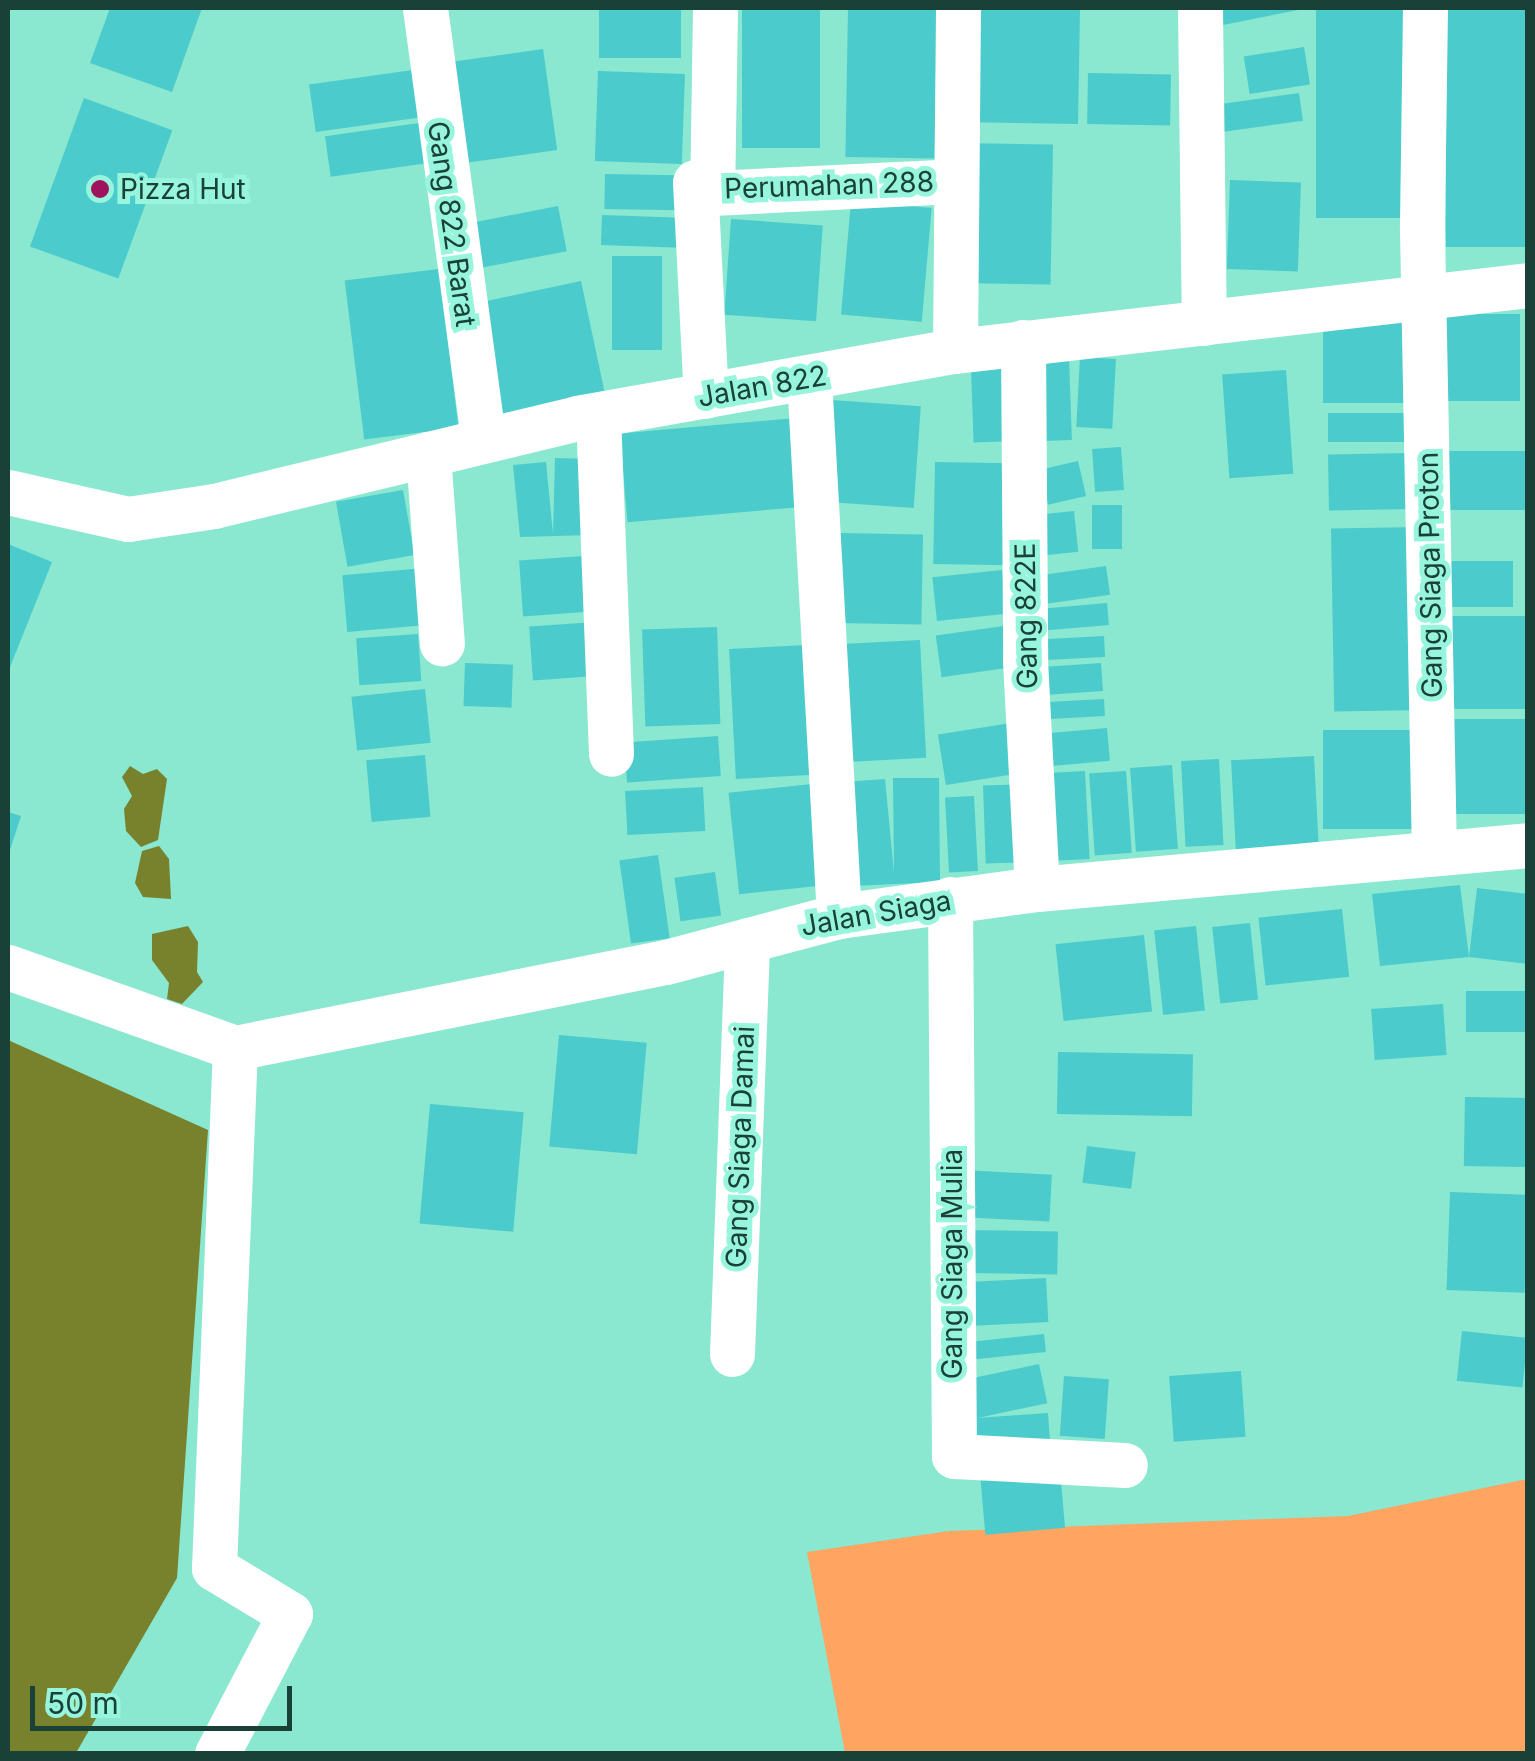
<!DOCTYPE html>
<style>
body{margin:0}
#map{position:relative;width:1535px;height:1761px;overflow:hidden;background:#8ae7d0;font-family:Inter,sans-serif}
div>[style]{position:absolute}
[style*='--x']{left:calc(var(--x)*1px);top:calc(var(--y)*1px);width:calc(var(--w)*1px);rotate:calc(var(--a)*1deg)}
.green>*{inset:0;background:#ffa461}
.water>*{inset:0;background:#78822c}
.building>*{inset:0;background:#4bcbcc;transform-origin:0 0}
.minor>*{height:45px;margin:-22.5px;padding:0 22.5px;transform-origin:22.5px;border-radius:22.5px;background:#fff}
.dots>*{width:28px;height:28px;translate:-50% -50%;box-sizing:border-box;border:5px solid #97f5dd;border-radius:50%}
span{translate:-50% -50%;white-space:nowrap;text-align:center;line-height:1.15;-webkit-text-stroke:10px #97f5dd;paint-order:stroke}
.street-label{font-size:28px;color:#194138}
.poi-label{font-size:28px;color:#194138}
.left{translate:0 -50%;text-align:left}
.frame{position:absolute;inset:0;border:10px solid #194138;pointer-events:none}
.scale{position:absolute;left:30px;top:1686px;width:262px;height:45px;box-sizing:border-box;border:5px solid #194138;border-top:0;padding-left:12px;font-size:30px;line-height:35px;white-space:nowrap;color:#194138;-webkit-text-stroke:8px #97f5dd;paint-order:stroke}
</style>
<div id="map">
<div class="green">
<i style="clip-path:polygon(1527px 1479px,1527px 1753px,845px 1753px,807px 1552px,949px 1531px,1348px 1516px)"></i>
</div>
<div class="water">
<i style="clip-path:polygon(130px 766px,143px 774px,157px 769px,167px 779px,158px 840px,141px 847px,126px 831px,124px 809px,132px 796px,122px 777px)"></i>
<i style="clip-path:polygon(159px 846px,169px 859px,171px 899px,143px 897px,135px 883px,142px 851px)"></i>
<i style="clip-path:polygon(188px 926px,198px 942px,197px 972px,203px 982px,182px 1004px,167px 999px,169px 983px,152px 960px,152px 934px)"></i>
<i style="clip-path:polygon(8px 1040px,208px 1130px,177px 1578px,76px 1753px,8px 1753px)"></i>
</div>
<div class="building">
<i style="clip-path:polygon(110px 8px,202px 8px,172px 92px,90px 63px)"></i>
<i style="left:599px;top:8px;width:82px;height:50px"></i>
<i style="left:742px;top:8px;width:78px;height:140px"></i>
<i style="left:848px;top:8px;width:89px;height:149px;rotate:1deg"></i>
<i style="left:966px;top:8px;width:114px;height:114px;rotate:1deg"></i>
<i style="clip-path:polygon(1215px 8px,1303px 8px,1303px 9px,1218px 26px)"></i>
<i style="left:1316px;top:8px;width:100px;height:210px"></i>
<i style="left:1446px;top:8px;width:82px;height:239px"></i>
<i style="left:1304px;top:47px;width:38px;height:61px;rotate:81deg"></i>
<i style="left:543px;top:49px;width:102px;height:92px;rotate:82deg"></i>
<i style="left:420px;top:69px;width:48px;height:112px;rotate:82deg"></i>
<i style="left:598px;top:71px;width:87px;height:90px;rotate:2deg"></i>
<i style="left:1088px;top:73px;width:83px;height:51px;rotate:1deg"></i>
<i style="left:1299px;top:93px;width:28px;height:89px;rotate:82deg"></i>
<i style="left:84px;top:98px;width:94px;height:158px;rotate:20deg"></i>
<i style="left:426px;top:122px;width:41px;height:102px;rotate:82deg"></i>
<i style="left:962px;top:143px;width:91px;height:140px;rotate:1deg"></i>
<i style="left:605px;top:174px;width:73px;height:35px;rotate:1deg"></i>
<i style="left:1230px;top:180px;width:71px;height:89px;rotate:2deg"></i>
<i style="left:851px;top:201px;width:81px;height:114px;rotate:5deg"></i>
<i style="left:558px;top:206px;width:46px;height:94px;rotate:79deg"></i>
<i style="left:602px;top:215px;width:94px;height:30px;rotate:2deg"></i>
<i style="left:731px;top:219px;width:92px;height:96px;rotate:4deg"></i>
<i style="left:612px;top:256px;width:50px;height:94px"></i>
<i style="left:439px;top:269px;width:160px;height:95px;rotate:83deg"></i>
<i style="left:581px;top:281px;width:116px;height:111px;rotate:78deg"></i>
<i style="left:1436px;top:314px;width:84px;height:87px"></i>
<i style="left:1323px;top:319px;width:94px;height:84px"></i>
<i style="left:1080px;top:357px;width:36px;height:70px;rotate:3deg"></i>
<i style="left:1069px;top:358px;width:82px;height:39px;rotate:88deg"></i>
<i style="left:1012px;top:367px;width:74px;height:41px;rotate:88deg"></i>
<i style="left:1286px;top:370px;width:104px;height:64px;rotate:86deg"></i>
<i style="left:832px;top:400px;width:89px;height:102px;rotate:4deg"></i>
<i style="left:1328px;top:413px;width:88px;height:29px"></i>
<i style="left:808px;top:417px;width:89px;height:189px;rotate:85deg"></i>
<i style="left:1121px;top:447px;width:43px;height:29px;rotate:86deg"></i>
<i style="left:1528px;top:451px;width:59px;height:91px;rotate:90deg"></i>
<i style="left:1411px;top:453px;width:56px;height:83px;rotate:89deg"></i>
<i style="clip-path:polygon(555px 458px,593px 459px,591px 535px,520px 537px,513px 465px,546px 462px,553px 534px)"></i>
<i style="left:1078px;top:461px;width:36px;height:39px;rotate:77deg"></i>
<i style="left:935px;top:462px;width:77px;height:102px;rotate:1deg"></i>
<i style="left:403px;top:490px;width:66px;height:68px;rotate:80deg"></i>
<i style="left:1122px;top:505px;width:44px;height:30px;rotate:90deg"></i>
<i style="left:1074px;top:511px;width:41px;height:46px;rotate:84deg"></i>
<i style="left:1420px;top:527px;width:183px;height:89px;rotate:89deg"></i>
<i style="left:837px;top:533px;width:86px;height:90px;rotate:1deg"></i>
<i style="clip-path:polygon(8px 544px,52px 562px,8px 672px)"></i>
<i style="left:584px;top:556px;width:56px;height:65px;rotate:86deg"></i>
<i style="left:1446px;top:561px;width:67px;height:46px"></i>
<i style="left:1106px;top:566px;width:29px;height:70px;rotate:82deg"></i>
<i style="left:424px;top:568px;width:57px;height:82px;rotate:85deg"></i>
<i style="left:1002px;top:570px;width:44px;height:70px;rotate:84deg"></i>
<i style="left:1107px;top:603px;width:22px;height:68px;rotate:85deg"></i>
<i style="left:1451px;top:616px;width:77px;height:93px"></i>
<i style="left:595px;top:622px;width:54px;height:66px;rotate:86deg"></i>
<i style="left:1011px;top:625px;width:42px;height:76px;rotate:82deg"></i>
<i style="left:717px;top:627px;width:97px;height:75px;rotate:88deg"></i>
<i style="left:418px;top:634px;width:47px;height:62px;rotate:86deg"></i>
<i style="left:1104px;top:636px;width:21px;height:65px;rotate:87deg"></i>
<i style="left:920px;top:640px;width:118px;height:83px;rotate:87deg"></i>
<i style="left:807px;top:645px;width:130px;height:78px;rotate:87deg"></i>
<i style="left:465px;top:663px;width:48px;height:43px;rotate:2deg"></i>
<i style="left:1101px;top:663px;width:28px;height:59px;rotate:86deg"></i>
<i style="left:425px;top:689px;width:54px;height:74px;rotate:84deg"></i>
<i style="left:1104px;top:699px;width:17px;height:65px;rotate:87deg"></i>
<i style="left:1528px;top:719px;width:95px;height:81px;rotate:90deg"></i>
<i style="left:1011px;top:723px;width:51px;height:74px;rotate:81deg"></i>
<i style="left:1107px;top:728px;width:33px;height:65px;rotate:85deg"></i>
<i style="left:1323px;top:730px;width:98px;height:99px"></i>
<i style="left:718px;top:736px;width:40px;height:94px;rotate:86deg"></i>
<i style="left:425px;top:755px;width:62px;height:59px;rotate:85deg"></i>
<i style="left:1314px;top:756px;width:89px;height:83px;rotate:87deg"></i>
<i style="left:1219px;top:759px;width:86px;height:38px;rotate:87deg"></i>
<i style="left:1172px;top:765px;width:84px;height:42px;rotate:86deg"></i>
<i style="left:1085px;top:771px;width:88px;height:47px;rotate:87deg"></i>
<i style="left:1126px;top:771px;width:82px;height:37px;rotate:86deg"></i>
<i style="clip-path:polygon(893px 778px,939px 778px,940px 882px,852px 886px,843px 782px,885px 779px,894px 873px)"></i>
<i style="left:821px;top:783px;width:102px;height:93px;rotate:84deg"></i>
<i style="left:1029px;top:784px;width:78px;height:46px;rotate:88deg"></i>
<i style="left:703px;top:787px;width:44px;height:78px;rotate:87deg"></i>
<i style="left:974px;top:796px;width:75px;height:29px;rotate:87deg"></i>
<i style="clip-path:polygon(8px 812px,21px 816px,8px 856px)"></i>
<i style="left:658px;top:855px;width:84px;height:39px;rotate:82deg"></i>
<i style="left:715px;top:872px;width:44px;height:41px;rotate:82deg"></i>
<i style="clip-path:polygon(1460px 885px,1469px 957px,1477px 888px,1528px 894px,1528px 964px,1469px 957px,1380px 966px,1372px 894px)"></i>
<i style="left:1342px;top:909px;width:68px;height:84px;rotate:84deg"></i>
<i style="left:1250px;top:923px;width:77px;height:38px;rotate:84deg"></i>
<i style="left:1196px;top:926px;width:85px;height:42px;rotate:84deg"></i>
<i style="left:1144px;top:935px;width:77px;height:89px;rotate:84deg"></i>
<i style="left:1528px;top:991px;width:41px;height:62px;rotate:90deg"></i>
<i style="left:1443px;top:1004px;width:51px;height:72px;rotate:86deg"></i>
<i style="left:559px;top:1035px;width:88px;height:112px;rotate:5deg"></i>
<i style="left:1058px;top:1052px;width:135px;height:62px;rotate:1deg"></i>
<i style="left:1465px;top:1097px;width:63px;height:69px;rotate:1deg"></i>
<i style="left:430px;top:1104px;width:94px;height:120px;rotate:5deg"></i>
<i style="left:1087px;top:1146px;width:49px;height:37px;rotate:7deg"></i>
<i style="left:963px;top:1170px;width:89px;height:47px;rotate:3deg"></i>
<i style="left:1450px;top:1192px;width:78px;height:98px;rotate:2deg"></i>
<i style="left:969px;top:1230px;width:89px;height:43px;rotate:1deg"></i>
<i style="left:1046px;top:1278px;width:44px;height:78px;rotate:87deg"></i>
<i style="left:1462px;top:1331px;width:66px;height:50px;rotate:6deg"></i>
<i style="left:1044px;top:1334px;width:18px;height:78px;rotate:84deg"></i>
<i style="left:1039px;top:1364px;width:40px;height:77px;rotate:78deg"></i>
<i style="left:1241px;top:1371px;width:66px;height:72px;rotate:86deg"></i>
<i style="left:1064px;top:1376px;width:45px;height:60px;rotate:4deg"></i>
<i style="left:1048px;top:1413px;width:27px;height:78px;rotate:86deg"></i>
<i style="left:1060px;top:1470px;width:58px;height:80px;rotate:85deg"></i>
</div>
<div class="minor">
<i style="--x:425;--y:8;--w:435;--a:82.3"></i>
<i style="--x:715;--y:8;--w:185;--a:90.9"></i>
<i style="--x:712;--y:193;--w:243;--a:-2.8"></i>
<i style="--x:1200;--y:8;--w:315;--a:89.3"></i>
<i style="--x:1425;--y:8;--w:222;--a:90.8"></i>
<i style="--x:1422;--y:230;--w:623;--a:88.9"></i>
<i style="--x:695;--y:182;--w:214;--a:87.1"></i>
<i style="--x:1023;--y:342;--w:318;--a:89.6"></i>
<i style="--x:1025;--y:660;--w:229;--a:87"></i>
<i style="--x:955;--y:351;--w:343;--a:-89.5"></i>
<i style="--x:809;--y:378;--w:539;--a:86.81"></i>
<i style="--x:598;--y:415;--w:339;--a:87.8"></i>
<i style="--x:428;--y:454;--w:190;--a:85.8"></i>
<i style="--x:8;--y:492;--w:123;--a:12.7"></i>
<i style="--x:128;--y:519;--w:87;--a:-8.6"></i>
<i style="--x:214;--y:506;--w:374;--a:-13.6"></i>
<i style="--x:577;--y:418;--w:384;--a:-10.1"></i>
<i style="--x:955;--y:351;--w:577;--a:-6.57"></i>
<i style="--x:950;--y:899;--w:557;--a:89.59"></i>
<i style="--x:954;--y:1456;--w:171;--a:3"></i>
<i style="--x:8;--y:967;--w:241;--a:19.6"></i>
<i style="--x:235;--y:1048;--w:439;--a:-11.3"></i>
<i style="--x:666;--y:962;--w:179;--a:-14.9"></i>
<i style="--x:839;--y:916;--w:200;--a:-7.8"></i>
<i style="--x:1037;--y:889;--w:493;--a:-5.1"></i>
<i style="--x:732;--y:1354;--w:414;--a:-87.9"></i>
<i style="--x:217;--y:1754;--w:158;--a:-62.5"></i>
<i style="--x:290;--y:1614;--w:89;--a:-148.8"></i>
<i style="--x:214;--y:1568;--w:520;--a:-87.69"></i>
</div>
<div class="dots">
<i style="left:100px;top:189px;background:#a0135d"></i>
</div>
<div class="street-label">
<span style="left:829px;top:185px;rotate:-2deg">Perumahan 288</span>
<span style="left:452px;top:224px;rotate:82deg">Gang 822 Barat</span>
<span style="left:762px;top:386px;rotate:-10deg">Jalan 822</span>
<span style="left:1430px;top:575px;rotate:-91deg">Gang Siaga Proton</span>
<span style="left:1026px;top:616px;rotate:-91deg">Gang 822E</span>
<span style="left:876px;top:913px;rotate:-10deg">Jalan Siaga</span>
<span style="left:740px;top:1147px;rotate:-88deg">Gang Siaga Damai</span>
<span style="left:952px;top:1264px;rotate:-90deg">Gang Siaga Mulia</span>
</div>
<div class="poi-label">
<span class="left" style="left:120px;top:189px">Pizza Hut</span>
</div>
<div class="frame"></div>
<div class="scale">50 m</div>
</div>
